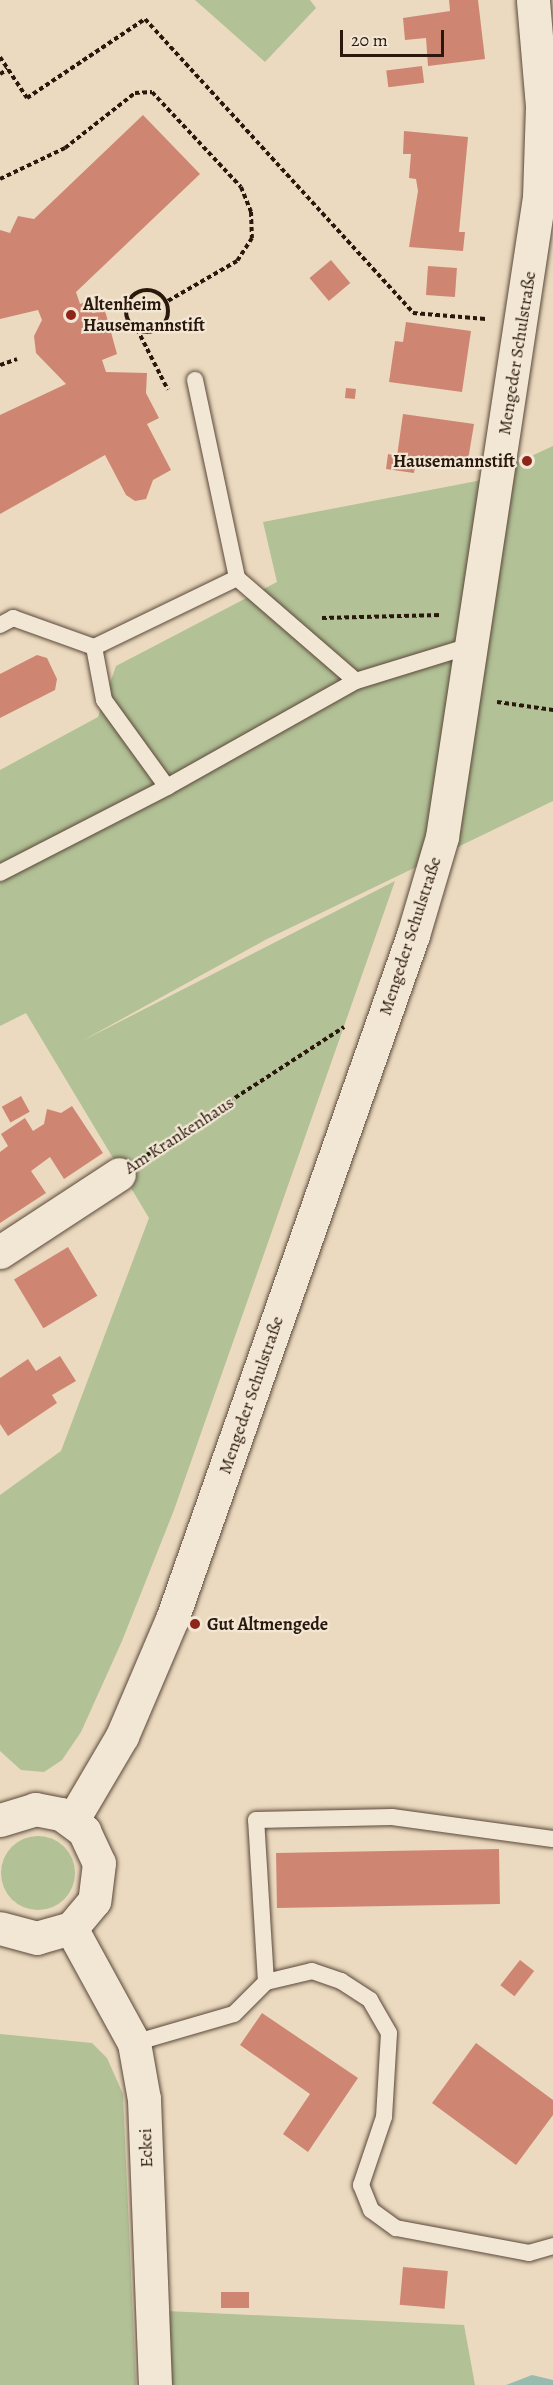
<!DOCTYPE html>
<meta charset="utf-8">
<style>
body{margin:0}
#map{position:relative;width:553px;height:2385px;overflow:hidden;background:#ebdabf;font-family:Alegreya,serif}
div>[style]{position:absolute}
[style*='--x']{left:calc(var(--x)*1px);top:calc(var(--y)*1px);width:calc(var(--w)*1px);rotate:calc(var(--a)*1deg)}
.green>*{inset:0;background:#b2c196}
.round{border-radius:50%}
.water>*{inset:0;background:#98bbaf}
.building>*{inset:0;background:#ce8672;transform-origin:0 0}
.path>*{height:4px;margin-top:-2px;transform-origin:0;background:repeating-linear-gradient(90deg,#2a180d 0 4.5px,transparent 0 7.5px)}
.path>.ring{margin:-2px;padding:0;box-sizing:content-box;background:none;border:4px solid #2a180d;border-radius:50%}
.roads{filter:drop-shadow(0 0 2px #5a483a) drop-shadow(0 0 2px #5a483a)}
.service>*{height:16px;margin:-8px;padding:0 8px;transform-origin:8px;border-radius:8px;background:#f2e7d5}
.minor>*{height:33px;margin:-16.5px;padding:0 16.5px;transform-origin:16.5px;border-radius:16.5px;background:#f2e7d5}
.secondary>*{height:33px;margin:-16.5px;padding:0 16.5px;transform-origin:16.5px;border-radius:16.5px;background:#f2e7d5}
.dots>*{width:16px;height:16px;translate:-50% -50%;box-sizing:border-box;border:3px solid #f2e7d5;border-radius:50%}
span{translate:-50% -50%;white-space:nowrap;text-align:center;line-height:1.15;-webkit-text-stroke:4.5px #f2e7d5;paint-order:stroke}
.poi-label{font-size:18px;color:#2a180d;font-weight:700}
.left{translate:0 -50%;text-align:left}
.right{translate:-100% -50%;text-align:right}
.street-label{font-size:18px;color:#2a180d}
.scale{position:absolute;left:340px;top:30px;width:104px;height:27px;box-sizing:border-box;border:3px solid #2a180d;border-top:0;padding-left:8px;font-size:18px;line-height:21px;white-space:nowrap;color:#2a180d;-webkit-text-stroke:4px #f2e7d5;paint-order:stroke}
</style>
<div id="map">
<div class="green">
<i style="clip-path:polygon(195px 0,310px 0,316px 8px,265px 62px)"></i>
<i style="clip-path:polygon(553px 446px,553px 801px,267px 939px,80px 1042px,395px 881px,174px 1510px,122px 1641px,81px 1732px,62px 1760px,44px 1772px,21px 1770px,0 1751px,0 1495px,61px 1451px,149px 1218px,26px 1013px,0 1026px,0 770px,98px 717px,116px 666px,277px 582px,263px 522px,477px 481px)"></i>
<i class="round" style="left:1px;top:1836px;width:74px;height:74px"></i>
<i style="clip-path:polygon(0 2034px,92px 2043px,107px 2058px,123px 2094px,136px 2385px,0 2385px)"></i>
<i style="clip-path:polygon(167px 2311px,464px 2325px,475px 2385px,171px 2385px)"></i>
</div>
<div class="water">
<i style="clip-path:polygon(532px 2375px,553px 2380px,553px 2385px,506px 2385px)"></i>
</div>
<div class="building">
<i style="clip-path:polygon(449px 0,478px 0,485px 59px,428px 66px,426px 38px,405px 40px,403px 18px,450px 11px)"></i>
<i style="left:422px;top:66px;width:17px;height:36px;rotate:83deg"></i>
<i style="clip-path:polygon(143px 115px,200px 174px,76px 292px,80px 304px,96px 298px,106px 314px,117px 354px,102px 360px,106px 372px,147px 373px,146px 393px,159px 418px,147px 424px,171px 470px,153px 480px,146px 499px,135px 501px,126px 495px,105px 455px,0 514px,0 415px,66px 384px,36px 353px,34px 336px,42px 320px,38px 310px,0 319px,0 230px,10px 233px,18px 216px,34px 219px)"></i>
<i style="clip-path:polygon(404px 131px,468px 137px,459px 232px,465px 232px,463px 251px,409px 247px,418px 191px,416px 179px,409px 178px,411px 154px,403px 154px)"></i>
<i style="left:331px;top:260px;width:30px;height:28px;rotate:50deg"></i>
<i style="left:428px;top:266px;width:29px;height:29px;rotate:4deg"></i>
<i style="clip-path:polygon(406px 322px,471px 331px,462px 392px,389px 382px,395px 341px,403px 342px)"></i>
<i style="left:346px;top:388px;width:10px;height:10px;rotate:6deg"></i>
<i style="clip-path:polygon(403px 414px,474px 424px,467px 466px,416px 459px,414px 473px,386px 469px,388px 454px,397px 456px)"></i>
<i style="clip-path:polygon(37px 655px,47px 658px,57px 679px,55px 690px,0 718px,0 674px)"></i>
<i style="left:21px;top:1096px;width:18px;height:22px;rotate:61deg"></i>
<i style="clip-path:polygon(72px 1106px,103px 1153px,64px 1179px,50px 1157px,31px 1171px,46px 1193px,0 1223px,0 1152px,8px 1146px,1px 1134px,25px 1118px,33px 1131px,44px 1124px,47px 1109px,61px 1113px)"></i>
<i style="left:68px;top:1247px;width:57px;height:63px;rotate:59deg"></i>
<i style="clip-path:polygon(60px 1356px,76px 1381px,52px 1395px,57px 1403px,8px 1436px,0 1424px,0 1378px,28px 1359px,36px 1371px)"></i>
<i style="left:499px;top:1849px;width:55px;height:223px;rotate:89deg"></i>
<i style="left:520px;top:1960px;width:18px;height:32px;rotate:38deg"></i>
<i style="clip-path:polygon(262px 2013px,358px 2078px,308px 2152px,283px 2134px,310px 2094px,240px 2045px)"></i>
<i style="clip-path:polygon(476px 2043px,553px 2100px,553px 2115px,516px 2165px,432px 2103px)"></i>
<i style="left:403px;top:2267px;width:45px;height:38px;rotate:5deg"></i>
<i style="left:249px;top:2292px;width:16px;height:28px;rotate:90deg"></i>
</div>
<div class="path">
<i style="--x:0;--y:57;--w:49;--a:56.6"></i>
<i style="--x:27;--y:98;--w:142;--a:-33.8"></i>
<i style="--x:145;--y:19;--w:398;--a:47.6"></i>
<i style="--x:413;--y:313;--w:73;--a:4.7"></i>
<i style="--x:0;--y:74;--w:9;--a:-32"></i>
<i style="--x:0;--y:179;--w:72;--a:-25.5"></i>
<i style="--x:65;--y:148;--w:89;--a:-38.2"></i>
<i style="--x:135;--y:93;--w:17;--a:-3"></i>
<i style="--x:152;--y:92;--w:130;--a:46.9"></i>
<i style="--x:241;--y:187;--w:27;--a:68"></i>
<i style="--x:251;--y:212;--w:26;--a:88"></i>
<i style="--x:252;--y:238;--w:27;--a:123"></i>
<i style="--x:237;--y:261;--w:82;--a:150"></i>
<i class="ring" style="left:126px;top:290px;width:38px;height:38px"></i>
<i style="--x:137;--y:329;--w:68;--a:63.1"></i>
<i style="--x:0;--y:365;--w:18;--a:-19"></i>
<i style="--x:322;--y:618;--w:119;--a:-1.4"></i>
<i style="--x:497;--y:702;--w:57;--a:8.1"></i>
<i style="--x:147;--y:1155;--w:235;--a:-33"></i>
</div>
<div class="roads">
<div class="service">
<i style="--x:195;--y:380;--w:202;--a:78"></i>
<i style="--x:237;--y:578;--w:157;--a:40.9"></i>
<i style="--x:356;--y:681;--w:122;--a:-17.1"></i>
<i style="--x:237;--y:578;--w:159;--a:154.2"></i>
<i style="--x:94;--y:647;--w:54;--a:79.3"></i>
<i style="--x:104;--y:700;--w:107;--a:54.1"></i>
<i style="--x:167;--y:787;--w:217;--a:-29.3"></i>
<i style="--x:0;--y:625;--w:15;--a:-28"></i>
<i style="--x:13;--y:618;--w:86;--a:19.7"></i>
<i style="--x:0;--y:873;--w:188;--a:-27.2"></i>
<i style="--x:266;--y:1982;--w:162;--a:-93.5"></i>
<i style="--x:256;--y:1820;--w:136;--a:-1.3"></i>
<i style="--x:392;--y:1817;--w:162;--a:7.8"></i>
<i style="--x:134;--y:2043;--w:104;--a:-16.2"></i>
<i style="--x:234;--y:2014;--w:45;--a:-45"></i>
<i style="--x:266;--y:1982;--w:47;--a:-13.4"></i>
<i style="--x:312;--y:1971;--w:31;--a:19"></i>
<i style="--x:341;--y:1981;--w:35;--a:33"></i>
<i style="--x:370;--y:2000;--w:38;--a:60"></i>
<i style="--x:389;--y:2033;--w:84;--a:93.4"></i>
<i style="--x:384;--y:2117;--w:72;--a:108.7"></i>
<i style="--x:361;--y:2185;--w:27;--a:68"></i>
<i style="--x:371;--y:2210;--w:31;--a:36"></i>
<i style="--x:396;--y:2228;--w:135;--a:10.6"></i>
<i style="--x:529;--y:2253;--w:25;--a:-16"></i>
</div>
<div class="minor">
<i style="--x:0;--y:1252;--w:142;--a:-33.2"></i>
<i style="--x:71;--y:1928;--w:131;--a:61.3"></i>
<i style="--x:134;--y:2043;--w:57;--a:79.9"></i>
<i style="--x:144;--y:2099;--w:286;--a:87.8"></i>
</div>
<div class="secondary">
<i style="--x:0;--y:1820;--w:37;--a:-17"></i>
<i style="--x:35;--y:1809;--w:26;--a:11"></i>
<i style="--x:61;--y:1814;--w:29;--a:36"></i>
<i style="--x:84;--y:1831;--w:35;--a:65"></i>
<i style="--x:99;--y:1863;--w:38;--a:97"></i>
<i style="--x:94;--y:1901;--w:35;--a:130"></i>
<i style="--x:71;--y:1928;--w:35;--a:164"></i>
<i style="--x:37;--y:1938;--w:38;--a:-165"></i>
<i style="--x:72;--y:1821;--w:99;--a:-59.5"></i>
<i style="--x:122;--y:1736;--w:127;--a:-66.9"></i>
<i style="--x:172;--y:1619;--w:725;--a:-70.59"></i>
<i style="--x:413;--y:935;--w:102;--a:-73.5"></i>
<i style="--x:442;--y:837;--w:647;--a:-81.38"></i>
<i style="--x:539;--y:197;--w:91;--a:-88.1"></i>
<i style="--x:542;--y:106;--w:106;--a:-94.9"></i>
</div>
</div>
<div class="dots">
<i style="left:71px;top:315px;background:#8f2418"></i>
<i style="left:527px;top:461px;background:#8f2418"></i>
<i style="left:195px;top:1624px;background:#8f2418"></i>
</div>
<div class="poi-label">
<span class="left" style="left:83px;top:315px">Altenheim<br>Hausemannstift</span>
<span class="right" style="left:515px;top:461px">Hausemannstift</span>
<span class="left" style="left:207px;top:1624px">Gut Altmengede</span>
</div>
<div class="street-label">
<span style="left:517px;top:353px;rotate:-81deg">Mengeder Schulstraße</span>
<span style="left:410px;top:936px;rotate:-72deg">Mengeder Schulstraße</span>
<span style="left:179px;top:1135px;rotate:-33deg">Am Krankenhaus</span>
<span style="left:251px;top:1395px;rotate:-71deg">Mengeder Schulstraße</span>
<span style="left:146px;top:2148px;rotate:-92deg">Eckei</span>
</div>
<div class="scale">20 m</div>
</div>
